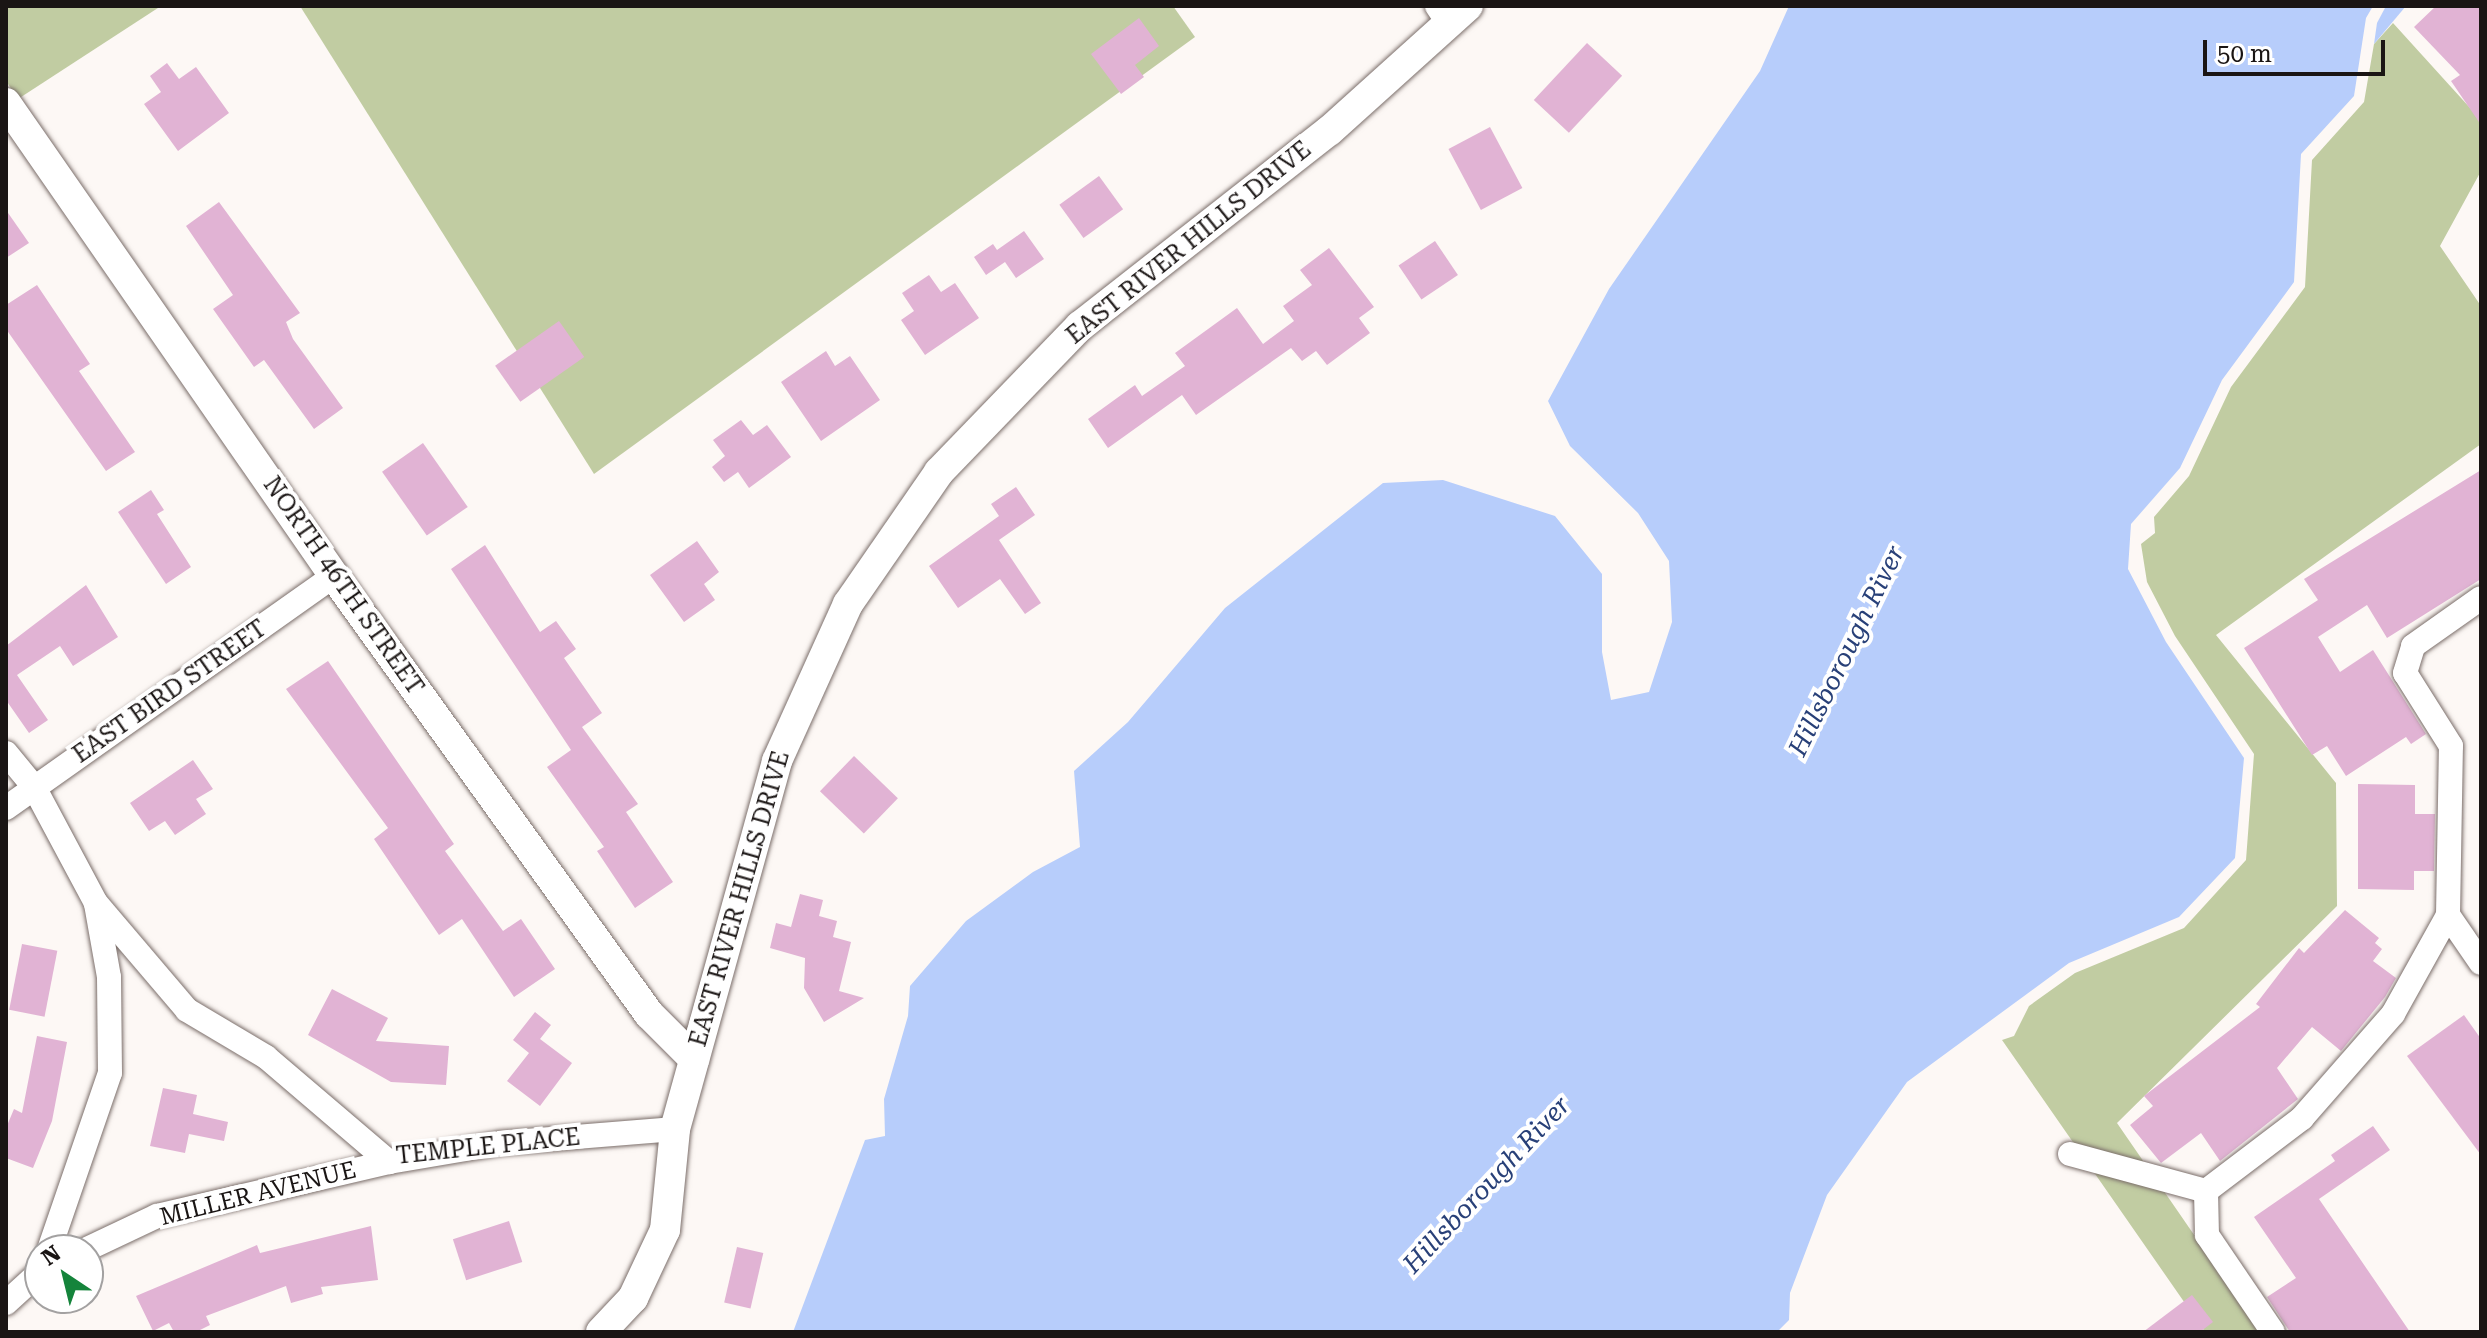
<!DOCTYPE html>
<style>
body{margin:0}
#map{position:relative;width:2487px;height:1338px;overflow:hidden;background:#fdf8f5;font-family:"Roboto Serif",serif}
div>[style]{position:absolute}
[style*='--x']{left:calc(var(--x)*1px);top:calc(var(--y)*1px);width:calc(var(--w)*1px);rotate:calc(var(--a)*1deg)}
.green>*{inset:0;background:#c1cca2}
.water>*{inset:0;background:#b7cdfb}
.building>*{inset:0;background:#e1b3d4;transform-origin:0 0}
.roads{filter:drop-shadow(0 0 2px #7b6e6a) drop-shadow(0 0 2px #7b6e6a)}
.minor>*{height:24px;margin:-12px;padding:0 12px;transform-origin:12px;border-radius:12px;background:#fff}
.tertiary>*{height:30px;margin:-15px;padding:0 15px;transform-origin:15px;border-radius:15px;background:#fff}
span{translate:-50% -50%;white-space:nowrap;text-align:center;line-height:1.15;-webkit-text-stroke:8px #fff;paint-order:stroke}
.street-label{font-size:24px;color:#1a1514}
.water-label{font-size:26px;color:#284078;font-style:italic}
.frame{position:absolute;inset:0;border:8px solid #1a1514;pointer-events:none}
.north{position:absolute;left:24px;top:1234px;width:80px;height:80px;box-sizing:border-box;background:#fff;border:2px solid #a3a1a1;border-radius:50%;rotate:325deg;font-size:22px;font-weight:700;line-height:32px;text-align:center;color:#1a1514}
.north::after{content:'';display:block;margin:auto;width:28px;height:36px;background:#15843b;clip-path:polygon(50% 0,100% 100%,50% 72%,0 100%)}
.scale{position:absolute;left:2203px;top:40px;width:182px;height:36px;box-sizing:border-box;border:4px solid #1a1514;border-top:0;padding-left:10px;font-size:24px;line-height:28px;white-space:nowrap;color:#1a1514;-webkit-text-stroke:6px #fff;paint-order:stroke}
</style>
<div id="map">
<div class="green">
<i style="clip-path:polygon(6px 6px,161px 6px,18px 99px,6px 81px)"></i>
<i style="clip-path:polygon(300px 6px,1173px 6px,1195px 37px,594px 474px)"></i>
<i style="clip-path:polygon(2393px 23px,2481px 120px,2481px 171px,2440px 246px,2481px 306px,2481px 444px,2216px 635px,2336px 783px,2337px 906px,2117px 1123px,2261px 1332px,2205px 1332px,2002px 1040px,2014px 1036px,2029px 1006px,2075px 973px,2184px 928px,2246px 860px,2254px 754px,2175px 636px,2147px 582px,2141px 544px,2155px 533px,2154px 517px,2189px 476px,2231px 387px,2305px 287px,2312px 160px,2364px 102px,2374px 44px)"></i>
</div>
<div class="water">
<i style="clip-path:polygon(1789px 6px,2373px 6px,2366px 18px,2354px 96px,2301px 154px,2294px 282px,2222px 380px,2180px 468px,2131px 524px,2128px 569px,2166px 642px,2244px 758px,2235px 858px,2179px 917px,2069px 963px,1907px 1082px,1827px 1195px,1790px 1293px,1789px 1320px,1777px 1332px,793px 1332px,865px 1140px,885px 1136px,884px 1099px,908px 1016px,910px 986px,966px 921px,1033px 872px,1080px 847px,1074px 771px,1128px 722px,1225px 608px,1383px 483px,1443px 480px,1555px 516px,1602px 574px,1602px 652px,1611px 700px,1649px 692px,1672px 622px,1669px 561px,1638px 513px,1570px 446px,1548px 401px,1609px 289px,1760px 71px)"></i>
<i style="clip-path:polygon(2386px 6px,2406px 6px,2374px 44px,2377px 23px)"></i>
</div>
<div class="building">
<i style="clip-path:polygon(2436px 6px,2481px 6px,2481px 125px,2451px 81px,2460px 75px,2414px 27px)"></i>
<i style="clip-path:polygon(1139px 18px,1159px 46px,1135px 65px,1144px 77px,1121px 94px,1091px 54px)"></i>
<i style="left:1587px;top:43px;width:48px;height:78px;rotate:43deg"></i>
<i style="clip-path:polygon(167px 63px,179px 79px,196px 67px,229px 113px,178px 151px,144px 104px,161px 92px,150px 76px)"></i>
<i style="left:1490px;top:127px;width:69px;height:47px;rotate:62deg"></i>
<i style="left:1099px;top:176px;width:41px;height:49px;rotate:54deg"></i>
<i style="clip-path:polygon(219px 202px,300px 313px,286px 322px,293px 339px,343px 408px,314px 429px,264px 360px,254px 367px,213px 309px,233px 295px,186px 226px)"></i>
<i style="clip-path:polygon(6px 210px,29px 243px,6px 258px)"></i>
<i style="clip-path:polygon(1024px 231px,1044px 259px,1016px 278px,1005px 262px,986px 275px,974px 257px,993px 244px,997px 250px)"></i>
<i style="left:1435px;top:241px;width:41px;height:44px;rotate:56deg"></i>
<i style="clip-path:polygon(1329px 248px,1374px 307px,1359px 318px,1370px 333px,1327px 365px,1316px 351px,1302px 361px,1291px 348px,1196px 415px,1182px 395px,1108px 448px,1088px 419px,1135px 385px,1142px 396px,1185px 366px,1175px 353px,1237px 308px,1263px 344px,1294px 321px,1283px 306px,1312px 285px,1300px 270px)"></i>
<i style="clip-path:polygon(929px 275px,941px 292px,955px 283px,979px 318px,925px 355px,901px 320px,914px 311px,902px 293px)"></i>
<i style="clip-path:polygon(37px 285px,90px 364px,79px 371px,135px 452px,106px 471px,6px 329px,6px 305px)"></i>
<i style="left:559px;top:321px;width:44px;height:78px;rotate:55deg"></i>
<i style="clip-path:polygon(826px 351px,835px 366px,850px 356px,880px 400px,821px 441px,781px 382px)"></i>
<i style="clip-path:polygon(741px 420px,753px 435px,767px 425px,791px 457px,749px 488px,738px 472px,724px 482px,712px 467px,725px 456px,713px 440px)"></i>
<i style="left:423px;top:443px;width:78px;height:50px;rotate:55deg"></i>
<i style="clip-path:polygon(2481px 470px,2481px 579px,2387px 638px,2367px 605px,2318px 637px,2340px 672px,2373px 650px,2426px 734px,2411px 744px,2406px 737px,2346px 776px,2327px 746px,2312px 755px,2244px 648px,2318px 600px,2304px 579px)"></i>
<i style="clip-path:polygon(1016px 487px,1035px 515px,999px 540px,1041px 603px,1025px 614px,1000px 579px,958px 608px,929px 566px,999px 516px,991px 504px)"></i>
<i style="clip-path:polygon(151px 490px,164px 510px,157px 514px,191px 567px,166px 584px,118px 512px)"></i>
<i style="clip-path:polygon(697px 541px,719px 572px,704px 584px,715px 600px,684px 622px,650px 575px)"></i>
<i style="clip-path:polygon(485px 545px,540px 632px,556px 621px,576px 649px,564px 658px,602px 713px,582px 727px,638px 804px,626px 812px,673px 882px,635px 908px,597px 851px,604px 847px,547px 767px,571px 750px,451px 569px)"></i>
<i style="clip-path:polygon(86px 585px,118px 637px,73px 666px,60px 646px,17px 675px,48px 720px,29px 733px,6px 700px,6px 646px)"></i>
<i style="clip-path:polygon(328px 661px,454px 844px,445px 851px,503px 931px,521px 919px,555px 969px,514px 997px,462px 919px,439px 935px,374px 839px,388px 828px,286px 689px)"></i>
<i style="left:854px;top:756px;width:61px;height:49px;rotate:44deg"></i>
<i style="clip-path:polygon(193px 760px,213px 789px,196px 799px,206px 814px,175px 835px,165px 821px,149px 831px,130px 803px)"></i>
<i style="clip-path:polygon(2358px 784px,2415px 785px,2415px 814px,2435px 814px,2434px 871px,2414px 871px,2414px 890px,2358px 889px)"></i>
<i style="clip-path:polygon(800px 894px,823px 900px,819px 916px,837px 921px,833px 937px,851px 942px,839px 991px,864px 998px,824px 1022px,804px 988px,805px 958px,770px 948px,776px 923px,791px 927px)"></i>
<i style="clip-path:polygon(2345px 910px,2379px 938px,2375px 943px,2382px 949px,2373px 961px,2396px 978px,2385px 997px,2341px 1051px,2312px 1027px,2277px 1068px,2298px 1099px,2220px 1161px,2201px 1133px,2161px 1163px,2130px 1125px,2153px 1106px,2144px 1096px,2260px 1007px,2256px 1004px,2299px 948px,2304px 953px)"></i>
<i style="left:22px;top:944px;width:36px;height:67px;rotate:11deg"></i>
<i style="clip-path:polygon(332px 989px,388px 1018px,376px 1041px,449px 1046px,446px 1085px,391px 1082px,308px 1035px)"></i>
<i style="clip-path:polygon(535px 1012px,551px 1025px,540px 1039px,572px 1063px,540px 1106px,507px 1081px,529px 1053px,513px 1040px)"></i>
<i style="clip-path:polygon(2464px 1015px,2481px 1039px,2481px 1155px,2407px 1056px)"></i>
<i style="clip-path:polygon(37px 1036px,67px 1042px,52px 1121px,33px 1168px,6px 1158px,6px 1128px,14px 1109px,22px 1113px)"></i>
<i style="clip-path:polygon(163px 1088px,197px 1095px,193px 1114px,228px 1122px,224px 1141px,189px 1134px,185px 1153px,150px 1146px)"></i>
<i style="clip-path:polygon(2373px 1126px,2390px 1150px,2319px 1199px,2410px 1332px,2290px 1332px,2267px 1297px,2296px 1278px,2254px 1217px,2335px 1161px,2331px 1155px)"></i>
<i style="left:509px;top:1221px;width:43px;height:59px;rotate:72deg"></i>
<i style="clip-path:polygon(371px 1226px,378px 1280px,321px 1287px,323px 1294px,291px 1303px,286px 1286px,206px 1316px,210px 1325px,196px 1332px,174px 1332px,169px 1323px,153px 1331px,136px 1296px,257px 1245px,260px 1253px)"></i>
<i style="left:737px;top:1247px;width:27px;height:57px;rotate:13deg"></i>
<i style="clip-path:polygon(2192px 1295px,2213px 1322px,2200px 1332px,2143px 1332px)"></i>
</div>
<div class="roads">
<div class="minor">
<i style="--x:1437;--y:6;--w:22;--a:56"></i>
<i style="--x:6;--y:753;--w:44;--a:50.5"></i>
<i style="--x:34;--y:787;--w:132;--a:61.9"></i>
<i style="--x:96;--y:903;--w:140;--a:49.6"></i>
<i style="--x:187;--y:1010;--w:92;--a:30.7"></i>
<i style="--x:266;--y:1057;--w:162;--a:40.5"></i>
<i style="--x:389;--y:1162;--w:114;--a:-9.6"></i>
<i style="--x:501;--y:1143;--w:175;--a:-4.6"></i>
<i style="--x:6;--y:808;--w:402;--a:-35.3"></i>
<i style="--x:2448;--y:915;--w:58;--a:55.5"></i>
<i style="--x:2070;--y:1154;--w:141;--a:15.2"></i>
<i style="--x:2206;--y:1191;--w:121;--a:-37.2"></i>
<i style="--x:2302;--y:1118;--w:138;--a:-48.8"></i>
<i style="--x:2393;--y:1014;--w:113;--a:-60.9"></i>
<i style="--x:2448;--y:915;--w:169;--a:-89"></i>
<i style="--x:2451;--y:746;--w:86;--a:-122.2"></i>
<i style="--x:2405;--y:673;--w:28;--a:-73"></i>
<i style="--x:2413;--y:646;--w:83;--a:-35.2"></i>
<i style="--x:2206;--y:1191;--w:44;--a:88.7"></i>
<i style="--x:2207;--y:1235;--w:117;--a:55.8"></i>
<i style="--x:49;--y:1250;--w:187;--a:-71"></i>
<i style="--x:110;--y:1073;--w:96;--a:-90.6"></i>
<i style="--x:109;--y:977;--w:74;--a:-100.1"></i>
<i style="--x:85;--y:1250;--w:80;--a:-25.3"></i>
<i style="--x:157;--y:1216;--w:238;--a:-13.1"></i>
<i style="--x:6;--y:1303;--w:46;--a:-42.4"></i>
</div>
<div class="tertiary">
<i style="--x:6;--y:103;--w:576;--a:55.26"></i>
<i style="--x:334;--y:576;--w:540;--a:54.28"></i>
<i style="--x:649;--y:1014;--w:64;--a:45"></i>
<i style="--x:601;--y:1332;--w:47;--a:-46.7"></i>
<i style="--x:633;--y:1298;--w:75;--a:-64.8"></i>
<i style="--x:665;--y:1230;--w:101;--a:-84.3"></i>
<i style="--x:675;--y:1129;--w:382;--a:-74.5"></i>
<i style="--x:777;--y:761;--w:172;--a:-65.7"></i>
<i style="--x:848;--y:604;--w:160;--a:-55.4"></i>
<i style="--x:939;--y:472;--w:203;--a:-46"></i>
<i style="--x:1080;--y:326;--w:316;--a:-38.1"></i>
<i style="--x:1329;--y:131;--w:187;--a:-42"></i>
</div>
</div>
<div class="street-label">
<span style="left:1189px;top:243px;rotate:-39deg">EAST RIVER HILLS DRIVE</span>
<span style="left:343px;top:586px;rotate:55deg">NORTH 46TH STREET</span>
<span style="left:170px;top:692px;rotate:-35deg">EAST BIRD STREET</span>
<span style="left:740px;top:899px;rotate:-74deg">EAST RIVER HILLS DRIVE</span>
<span style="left:488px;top:1147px;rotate:-6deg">TEMPLE PLACE</span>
<span style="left:258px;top:1194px;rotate:-14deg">MILLER AVENUE</span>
</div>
<div class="water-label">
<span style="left:1847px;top:651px;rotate:-64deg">Hillsborough River</span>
<span style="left:1487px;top:1185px;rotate:-47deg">Hillsborough River</span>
</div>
<div class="frame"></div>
<div class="north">N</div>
<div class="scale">50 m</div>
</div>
